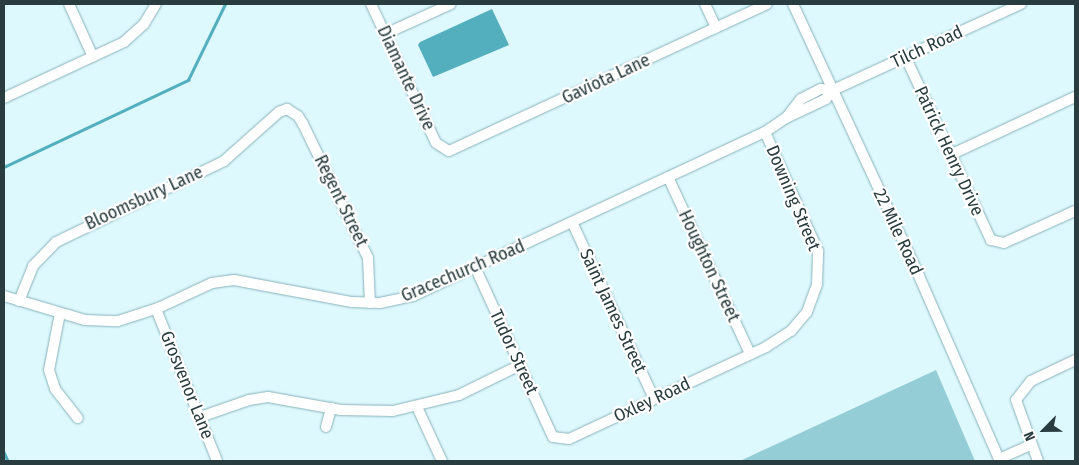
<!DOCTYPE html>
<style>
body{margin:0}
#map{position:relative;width:1079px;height:465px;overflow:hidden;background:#def9fe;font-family:"Fira Sans Condensed",sans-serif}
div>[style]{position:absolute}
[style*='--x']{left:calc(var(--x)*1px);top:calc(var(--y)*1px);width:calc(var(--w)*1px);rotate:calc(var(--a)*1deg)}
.green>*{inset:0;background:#95cdd6}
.water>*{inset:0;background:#53afbe}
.stream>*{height:2.5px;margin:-1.25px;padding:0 1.25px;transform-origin:1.25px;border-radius:1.25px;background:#53afbe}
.roads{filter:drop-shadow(0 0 1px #87b2ba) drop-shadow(0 0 1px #87b2ba)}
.minor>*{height:10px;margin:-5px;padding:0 5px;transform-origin:5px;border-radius:5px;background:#fff}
span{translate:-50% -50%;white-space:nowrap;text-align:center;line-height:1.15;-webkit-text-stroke:4.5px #fff;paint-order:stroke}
.street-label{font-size:18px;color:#293c3f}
.frame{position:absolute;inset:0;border:5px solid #293c3f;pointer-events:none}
.north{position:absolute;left:1019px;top:405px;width:50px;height:50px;-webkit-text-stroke:4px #fff;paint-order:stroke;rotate:247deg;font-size:14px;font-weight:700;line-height:20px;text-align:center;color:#293c3f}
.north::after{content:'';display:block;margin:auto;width:18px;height:22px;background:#293c3f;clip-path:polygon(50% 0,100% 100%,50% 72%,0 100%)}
</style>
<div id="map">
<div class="green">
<i style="clip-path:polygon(936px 370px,975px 461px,740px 461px)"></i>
</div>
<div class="water">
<i style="clip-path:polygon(492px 9px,509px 45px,433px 77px,418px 45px,420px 42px)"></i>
</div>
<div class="stream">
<i style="--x:4;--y:167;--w:204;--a:-25.3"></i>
<i style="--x:188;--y:80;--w:85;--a:-64"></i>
<i style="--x:4;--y:452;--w:10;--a:66"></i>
</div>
<div class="roads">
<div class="minor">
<i style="--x:69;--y:4;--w:58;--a:65.6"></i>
<i style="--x:371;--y:4;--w:153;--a:64.9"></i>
<i style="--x:436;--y:143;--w:15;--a:32"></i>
<i style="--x:449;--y:151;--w:350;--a:-24.8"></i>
<i style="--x:705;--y:4;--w:26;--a:65"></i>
<i style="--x:793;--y:4;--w:300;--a:65.1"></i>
<i style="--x:919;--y:276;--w:202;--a:66.4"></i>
<i style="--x:385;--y:34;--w:72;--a:-24.4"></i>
<i style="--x:906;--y:58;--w:201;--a:65"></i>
<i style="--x:991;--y:240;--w:13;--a:13"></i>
<i style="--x:1004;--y:243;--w:78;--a:-24.3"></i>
<i style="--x:4;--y:98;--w:132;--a:-25"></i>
<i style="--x:124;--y:42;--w:27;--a:-42"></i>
<i style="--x:144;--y:24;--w:23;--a:-59"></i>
<i style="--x:786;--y:118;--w:44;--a:-25.4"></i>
<i style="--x:826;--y:99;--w:11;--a:-52"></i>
<i style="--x:950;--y:155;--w:138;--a:-24.9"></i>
<i style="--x:668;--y:177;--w:195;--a:65.1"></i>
<i style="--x:572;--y:222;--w:195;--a:65.1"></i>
<i style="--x:475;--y:267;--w:187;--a:65.4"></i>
<i style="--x:553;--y:437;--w:16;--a:7"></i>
<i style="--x:569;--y:439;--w:217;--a:-25"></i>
<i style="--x:766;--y:347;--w:30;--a:-33"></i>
<i style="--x:791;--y:331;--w:25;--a:-50"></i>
<i style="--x:807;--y:312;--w:30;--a:-70"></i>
<i style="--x:817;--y:284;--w:33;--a:-88"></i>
<i style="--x:818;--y:251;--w:130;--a:-114"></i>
<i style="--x:4;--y:296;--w:84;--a:16.5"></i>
<i style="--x:85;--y:320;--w:33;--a:2"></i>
<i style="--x:118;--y:321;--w:40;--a:-18"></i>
<i style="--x:156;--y:309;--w:62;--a:-24.9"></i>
<i style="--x:212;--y:283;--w:22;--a:-8"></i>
<i style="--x:234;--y:280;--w:120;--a:10.6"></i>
<i style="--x:352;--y:302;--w:28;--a:2"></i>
<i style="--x:380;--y:303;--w:34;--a:-12"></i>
<i style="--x:413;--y:296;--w:388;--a:-25"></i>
<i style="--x:765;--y:132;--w:25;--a:-34"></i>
<i style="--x:786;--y:118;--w:24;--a:-52"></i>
<i style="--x:801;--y:99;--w:22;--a:-27"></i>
<i style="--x:821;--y:89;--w:12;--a:5"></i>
<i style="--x:833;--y:90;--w:207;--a:-24.6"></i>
<i style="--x:19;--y:301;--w:38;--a:-68"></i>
<i style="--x:33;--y:266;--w:33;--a:-46"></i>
<i style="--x:56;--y:242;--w:187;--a:-25.7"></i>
<i style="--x:224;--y:161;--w:74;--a:-41.7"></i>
<i style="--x:279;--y:112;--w:9;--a:-21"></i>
<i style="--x:287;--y:109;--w:13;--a:32"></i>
<i style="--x:298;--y:116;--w:9;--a:58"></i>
<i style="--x:303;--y:124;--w:149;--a:64.1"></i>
<i style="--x:368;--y:258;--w:45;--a:87.5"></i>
<i style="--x:156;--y:309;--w:164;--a:68.1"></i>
<i style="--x:60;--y:313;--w:58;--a:100.9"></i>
<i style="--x:49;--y:370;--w:20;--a:72"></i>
<i style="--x:55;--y:389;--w:37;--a:52"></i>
<i style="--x:417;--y:407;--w:60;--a:65.2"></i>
<i style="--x:200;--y:417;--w:52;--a:-19.1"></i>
<i style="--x:249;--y:400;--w:19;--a:-9"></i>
<i style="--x:268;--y:397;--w:74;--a:10.1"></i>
<i style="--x:341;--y:410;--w:52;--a:1.1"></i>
<i style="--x:393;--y:411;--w:68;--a:-13.6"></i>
<i style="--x:459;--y:395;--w:68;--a:-26.2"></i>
<i style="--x:326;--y:427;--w:20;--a:-75"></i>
<i style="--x:999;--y:459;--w:35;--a:-24"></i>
<i style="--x:1038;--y:461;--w:65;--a:-109.8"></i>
<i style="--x:1016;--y:400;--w:24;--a:-52"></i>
<i style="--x:1031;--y:381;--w:49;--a:-25.5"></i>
</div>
</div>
<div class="street-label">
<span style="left:927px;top:47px;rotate:-25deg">Tilch Road</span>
<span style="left:406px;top:78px;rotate:65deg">Diamante Drive</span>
<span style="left:606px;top:79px;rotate:-25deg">Gaviota Lane</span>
<span style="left:949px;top:151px;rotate:65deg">Patrick Henry Drive</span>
<span style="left:144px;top:198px;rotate:-25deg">Bloomsbury Lane</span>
<span style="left:793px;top:198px;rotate:67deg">Downing Street</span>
<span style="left:341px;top:201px;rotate:64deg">Regent Street</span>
<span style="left:898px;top:232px;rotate:65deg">22 Mile Road</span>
<span style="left:709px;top:266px;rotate:65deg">Houghton Street</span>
<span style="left:463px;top:271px;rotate:-23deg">Gracechurch Road</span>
<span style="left:613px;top:311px;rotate:65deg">Saint James Street</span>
<span style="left:514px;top:352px;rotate:65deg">Tudor Street</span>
<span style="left:187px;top:385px;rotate:68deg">Grosvenor Lane</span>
<span style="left:652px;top:400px;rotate:-25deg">Oxley Road</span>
</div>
<div class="frame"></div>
<div class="north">N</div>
</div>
